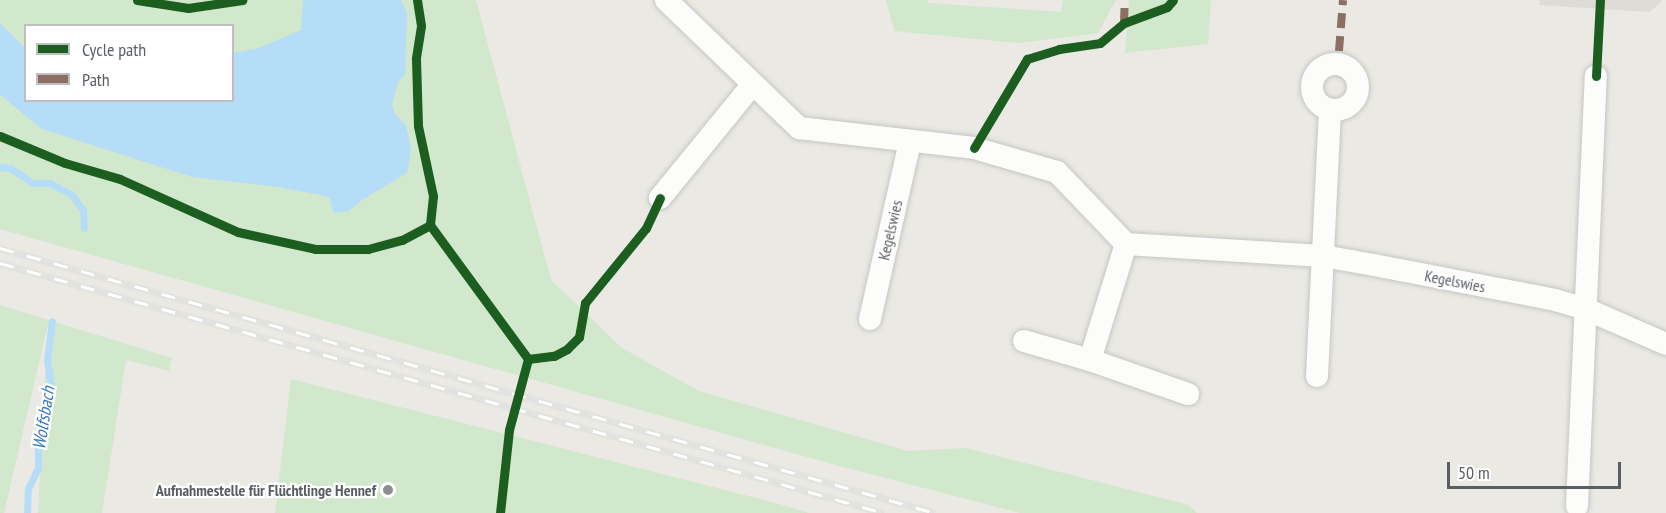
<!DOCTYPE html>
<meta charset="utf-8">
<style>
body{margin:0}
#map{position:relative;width:1666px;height:513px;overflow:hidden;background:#eae9e3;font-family:"PT Sans Narrow",sans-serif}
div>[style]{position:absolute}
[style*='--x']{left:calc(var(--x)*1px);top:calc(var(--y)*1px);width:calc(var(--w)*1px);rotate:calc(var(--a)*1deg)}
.education>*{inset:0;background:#dddbd3}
.green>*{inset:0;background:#d1e8cd}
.water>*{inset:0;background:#b6ddf7}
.stream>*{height:7px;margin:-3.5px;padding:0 3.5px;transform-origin:3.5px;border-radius:3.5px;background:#b6ddf7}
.roads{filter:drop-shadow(0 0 2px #c6c6c5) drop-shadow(0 0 2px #c6c6c5)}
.minor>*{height:22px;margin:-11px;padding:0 11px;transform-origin:11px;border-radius:11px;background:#fcfcfb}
.minor>.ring{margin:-11px;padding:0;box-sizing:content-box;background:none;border:22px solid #fcfcfb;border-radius:50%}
.rail>*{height:7px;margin-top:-3.5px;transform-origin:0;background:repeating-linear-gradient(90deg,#fff 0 14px,#e2e2e1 0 28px);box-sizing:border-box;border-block:2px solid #e2e2e1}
.quiet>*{height:8px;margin-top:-4px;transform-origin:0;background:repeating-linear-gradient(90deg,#8d6e63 0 15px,transparent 0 23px)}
.cycleway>*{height:9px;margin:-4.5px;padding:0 4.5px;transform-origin:4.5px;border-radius:4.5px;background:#1b5e20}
.dots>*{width:16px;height:16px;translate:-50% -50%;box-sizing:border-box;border:3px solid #fff;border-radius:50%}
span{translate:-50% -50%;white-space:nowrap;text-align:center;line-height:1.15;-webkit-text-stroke:4.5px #fff;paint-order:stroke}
.street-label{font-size:16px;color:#595e63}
.poi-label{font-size:16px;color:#595e63;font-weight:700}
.right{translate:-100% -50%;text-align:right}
.water-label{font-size:18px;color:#3778b7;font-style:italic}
.legend{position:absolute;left:24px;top:24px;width:210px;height:78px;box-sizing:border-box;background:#fff;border:2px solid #bdbfc1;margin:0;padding:8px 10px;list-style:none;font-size:18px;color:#595e63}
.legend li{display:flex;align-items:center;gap:12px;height:30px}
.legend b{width:30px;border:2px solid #bdbfc1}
.scale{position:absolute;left:1447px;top:462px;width:174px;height:27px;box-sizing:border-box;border:3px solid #595e63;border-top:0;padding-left:8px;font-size:18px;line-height:21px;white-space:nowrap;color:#595e63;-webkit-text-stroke:4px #fff;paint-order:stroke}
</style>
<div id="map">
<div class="education">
<i style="clip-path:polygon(1540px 0,1663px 0,1650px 12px,1539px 5px)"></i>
</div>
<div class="green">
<i style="clip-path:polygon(evenodd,0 0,476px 0,551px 280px,622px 348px,699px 391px,908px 451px,966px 448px,1189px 505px,1197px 513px,1020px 513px,828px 463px,0 229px,0 0,26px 26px,232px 26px,232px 100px,26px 100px,26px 26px)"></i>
<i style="clip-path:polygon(886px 0,928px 0,928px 3px,1061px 12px,1063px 0,1116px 0,1098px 33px,1019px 43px,894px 31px)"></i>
<i style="clip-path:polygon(1129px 0,1211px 0,1208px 44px,1125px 53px)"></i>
<i style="clip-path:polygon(0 305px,172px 358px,169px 371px,126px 360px,102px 513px,38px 513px,48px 324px,4px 513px,0 513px)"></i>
<i style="clip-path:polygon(291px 379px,776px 503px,809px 513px,275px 513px)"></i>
</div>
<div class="water">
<i style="clip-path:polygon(303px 0,401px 0,407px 13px,405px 75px,398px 82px,392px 105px,395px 114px,406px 125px,411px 150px,407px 173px,362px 200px,349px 211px,333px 213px,330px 198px,321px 195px,277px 187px,192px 177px,42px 129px,0 95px,0 23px,25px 48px,26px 100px,232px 100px,233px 53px,256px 49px,301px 30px)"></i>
</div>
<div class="stream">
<i style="--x:0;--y:167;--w:10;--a:6"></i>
<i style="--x:10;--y:168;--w:27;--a:33"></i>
<i style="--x:33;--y:183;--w:17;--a:0"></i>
<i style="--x:50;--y:183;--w:24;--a:28"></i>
<i style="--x:71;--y:194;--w:20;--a:53"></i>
<i style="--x:83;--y:210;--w:18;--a:87"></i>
<i style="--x:27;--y:513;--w:24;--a:-88"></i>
<i style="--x:28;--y:489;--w:23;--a:-65"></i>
<i style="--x:38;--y:468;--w:29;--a:-90"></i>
<i style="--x:38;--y:439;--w:56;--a:-76.5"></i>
<i style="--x:51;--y:385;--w:24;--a:-99"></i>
<i style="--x:47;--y:361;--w:40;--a:-82.9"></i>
</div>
<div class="roads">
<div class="minor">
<i style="--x:666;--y:0;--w:185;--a:43.9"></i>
<i style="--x:799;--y:128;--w:176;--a:6.5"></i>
<i style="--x:974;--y:148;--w:86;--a:16.1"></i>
<i style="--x:1057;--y:172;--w:100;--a:46.2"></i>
<i style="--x:1126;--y:244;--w:197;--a:3.5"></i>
<i style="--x:1323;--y:256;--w:52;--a:10"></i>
<i style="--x:1374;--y:265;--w:184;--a:10.9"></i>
<i style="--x:1555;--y:300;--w:32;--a:16"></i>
<i style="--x:1586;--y:309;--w:87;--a:23.6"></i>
<i class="ring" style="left:1312px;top:64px;width:24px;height:24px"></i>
<i style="--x:660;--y:198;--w:146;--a:-50.8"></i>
<i style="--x:870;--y:319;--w:182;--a:-77.3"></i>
<i style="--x:1024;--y:341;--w:69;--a:16.1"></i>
<i style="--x:1090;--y:360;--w:121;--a:-72.8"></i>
<i style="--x:1090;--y:360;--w:104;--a:19.1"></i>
<i style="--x:1317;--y:376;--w:266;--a:-87.2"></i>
<i style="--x:1577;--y:506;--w:430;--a:-87.5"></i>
</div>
</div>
<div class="rail">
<i style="--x:0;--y:248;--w:972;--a:15.82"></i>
<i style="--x:0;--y:263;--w:919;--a:15.79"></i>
</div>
<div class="quiet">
<i style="--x:1124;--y:23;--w:23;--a:-88"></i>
<i style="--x:1339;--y:51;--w:51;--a:-85.5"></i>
</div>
<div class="cycleway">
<i style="--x:137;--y:0;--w:52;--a:8.9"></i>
<i style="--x:188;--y:8;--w:55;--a:-8.4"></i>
<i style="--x:417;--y:0;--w:26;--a:81"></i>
<i style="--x:421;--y:26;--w:33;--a:99"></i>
<i style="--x:416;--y:59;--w:67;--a:88.3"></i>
<i style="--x:418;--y:126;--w:72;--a:77.9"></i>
<i style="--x:433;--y:196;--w:29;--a:96"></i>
<i style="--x:430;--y:225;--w:166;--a:53.8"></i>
<i style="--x:528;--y:359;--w:73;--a:105"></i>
<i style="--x:509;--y:430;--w:83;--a:96.2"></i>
<i style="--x:1596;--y:76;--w:76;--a:-87"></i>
<i style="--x:0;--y:136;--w:70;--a:22.6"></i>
<i style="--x:65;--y:163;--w:57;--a:16.2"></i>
<i style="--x:120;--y:179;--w:129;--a:24.2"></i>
<i style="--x:238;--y:232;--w:79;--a:12.4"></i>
<i style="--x:315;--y:249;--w:53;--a:0"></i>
<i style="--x:368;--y:249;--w:35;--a:-15"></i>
<i style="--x:402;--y:240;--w:32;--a:-28"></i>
<i style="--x:974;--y:148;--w:104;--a:-59.2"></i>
<i style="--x:1027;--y:59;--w:34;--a:-17"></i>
<i style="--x:1059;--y:49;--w:41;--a:-8.3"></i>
<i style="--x:1100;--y:43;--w:31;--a:-40"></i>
<i style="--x:1124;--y:23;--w:46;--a:-20.4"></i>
<i style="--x:1167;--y:7;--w:9;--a:-49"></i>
<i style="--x:528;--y:359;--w:26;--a:-7"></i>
<i style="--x:554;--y:356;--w:15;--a:-28"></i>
<i style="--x:567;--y:349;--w:17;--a:-45"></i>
<i style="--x:579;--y:337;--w:35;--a:-80"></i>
<i style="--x:585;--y:303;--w:97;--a:-50.9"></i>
<i style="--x:646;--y:228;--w:33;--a:-65"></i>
</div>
<div class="dots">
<i style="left:388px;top:490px;background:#8c8f90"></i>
</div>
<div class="street-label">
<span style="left:890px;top:230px;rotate:-77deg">Kegelswies</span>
<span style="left:1455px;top:281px;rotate:11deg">Kegelswies</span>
</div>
<div class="poi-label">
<span class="right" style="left:376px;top:490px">Aufnahmestelle für Flüchtlinge Hennef</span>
</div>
<div class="water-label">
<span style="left:44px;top:418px;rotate:-81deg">Wolfsbach</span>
</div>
<ul class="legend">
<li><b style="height:8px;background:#1b5e20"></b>Cycle path</li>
<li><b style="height:8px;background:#8d6e63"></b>Path</li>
</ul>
<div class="scale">50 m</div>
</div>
